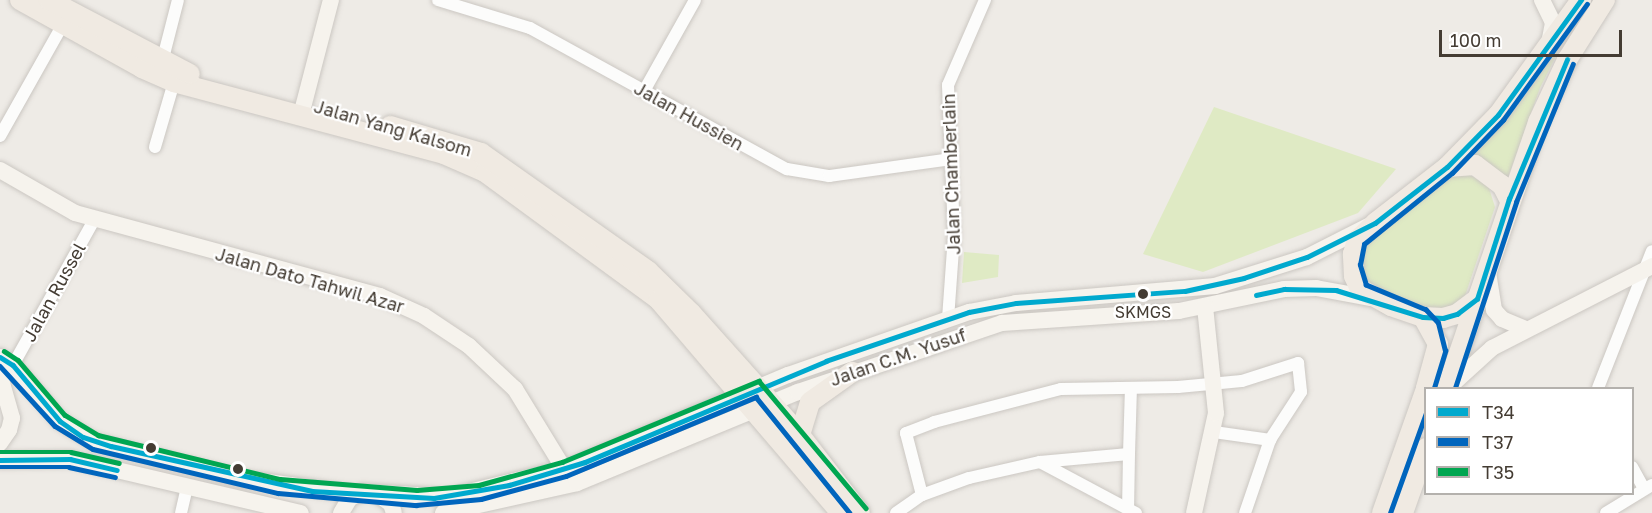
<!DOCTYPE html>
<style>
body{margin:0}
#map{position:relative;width:1652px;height:513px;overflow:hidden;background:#eeebe6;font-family:"Golos Text",sans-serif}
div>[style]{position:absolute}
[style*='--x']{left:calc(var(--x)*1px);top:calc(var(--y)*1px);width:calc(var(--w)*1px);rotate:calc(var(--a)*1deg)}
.green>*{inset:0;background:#dfeac4}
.roads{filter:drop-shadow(0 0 2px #cbc7c2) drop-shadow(0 0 2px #cbc7c2)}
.street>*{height:12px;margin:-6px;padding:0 6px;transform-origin:6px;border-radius:6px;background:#fcfcfb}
.secondary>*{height:16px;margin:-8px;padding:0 8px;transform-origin:8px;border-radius:8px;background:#f6f3ed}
.primary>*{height:20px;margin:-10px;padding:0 10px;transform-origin:10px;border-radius:10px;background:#f0eae2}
.bus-1>*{height:4.5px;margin:-2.25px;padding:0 2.25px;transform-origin:2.25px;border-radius:2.25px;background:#00a9ce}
.bus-2>*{height:4.5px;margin:-2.25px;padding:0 2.25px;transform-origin:2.25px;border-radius:2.25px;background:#0065bd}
.bus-3>*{height:4.5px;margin:-2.25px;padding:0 2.25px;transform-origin:2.25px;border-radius:2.25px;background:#00a651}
.dots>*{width:16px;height:16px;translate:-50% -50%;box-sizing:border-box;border:3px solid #fff;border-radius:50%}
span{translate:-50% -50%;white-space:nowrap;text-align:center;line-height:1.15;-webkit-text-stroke:4.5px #fff;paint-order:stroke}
.bus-label{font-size:16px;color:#443c33}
.street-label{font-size:18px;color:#443c33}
.legend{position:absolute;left:1424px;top:387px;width:210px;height:108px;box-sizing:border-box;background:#fff;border:2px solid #b4b1ad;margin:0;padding:8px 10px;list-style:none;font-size:18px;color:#443c33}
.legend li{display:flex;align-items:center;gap:12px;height:30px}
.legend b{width:30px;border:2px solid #b4b1ad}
.scale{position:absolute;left:1439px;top:30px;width:183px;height:27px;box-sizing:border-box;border:3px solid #443c33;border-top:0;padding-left:8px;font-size:18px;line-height:21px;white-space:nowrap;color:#443c33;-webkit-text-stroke:4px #fff;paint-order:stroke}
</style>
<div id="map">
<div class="green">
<i style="clip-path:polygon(1568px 32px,1540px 88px,1506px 183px,1470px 158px)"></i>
<i style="clip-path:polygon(1214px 107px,1396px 169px,1358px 213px,1203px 272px,1143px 254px)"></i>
<i style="clip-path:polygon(1456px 174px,1468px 174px,1488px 185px,1495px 207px,1465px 296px,1451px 307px,1430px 311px,1375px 292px,1366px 282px,1362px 268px,1363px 253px,1370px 240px)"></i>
<i style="clip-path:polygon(964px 252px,999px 255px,998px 277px,962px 283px)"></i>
</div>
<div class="roads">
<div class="street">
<i style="--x:438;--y:0;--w:96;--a:16.9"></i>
<i style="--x:530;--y:28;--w:293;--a:28.8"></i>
<i style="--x:787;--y:169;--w:43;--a:9.5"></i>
<i style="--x:829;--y:176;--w:123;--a:-7.9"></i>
<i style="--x:161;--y:66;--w:68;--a:-75.6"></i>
<i style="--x:644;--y:91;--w:104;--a:-60.7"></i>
<i style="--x:0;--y:136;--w:129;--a:-60.6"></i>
<i style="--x:155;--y:147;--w:68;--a:-73.7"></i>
<i style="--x:948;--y:319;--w:84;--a:-85.9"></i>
<i style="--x:954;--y:235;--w:150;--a:-92.3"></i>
<i style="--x:948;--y:85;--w:93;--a:-66.5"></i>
<i style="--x:13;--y:365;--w:168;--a:-60.8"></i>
<i style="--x:1598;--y:388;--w:147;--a:-68.5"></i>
<i style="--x:1214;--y:432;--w:57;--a:8.1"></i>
<i style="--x:1129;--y:454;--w:66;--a:-88.3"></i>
<i style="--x:1040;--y:462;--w:100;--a:28.1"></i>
<i style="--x:1632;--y:467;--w:25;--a:61"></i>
<i style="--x:922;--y:495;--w:64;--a:-104.5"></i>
<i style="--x:906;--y:433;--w:30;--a:-21"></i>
<i style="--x:934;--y:422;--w:131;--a:-14.6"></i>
<i style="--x:1061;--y:389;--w:117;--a:-1"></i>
<i style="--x:1178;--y:387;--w:64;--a:-5.4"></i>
<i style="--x:1242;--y:381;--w:59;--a:-17.8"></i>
<i style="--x:1298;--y:363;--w:29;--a:84"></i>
<i style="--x:1301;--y:392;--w:57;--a:122.9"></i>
<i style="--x:1270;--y:440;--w:77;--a:108.9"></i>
<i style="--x:181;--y:513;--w:27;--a:-77"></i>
<i style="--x:896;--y:513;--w:32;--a:-35"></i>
<i style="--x:922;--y:495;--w:50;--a:-19.9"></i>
<i style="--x:969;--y:478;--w:73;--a:-12.7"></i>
<i style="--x:1040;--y:462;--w:89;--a:-5.1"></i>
<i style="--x:1129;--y:454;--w:55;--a:91"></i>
<i style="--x:1128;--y:509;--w:9;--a:27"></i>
<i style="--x:1606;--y:513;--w:54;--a:-31.3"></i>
</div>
<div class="secondary">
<i style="--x:1542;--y:0;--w:25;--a:64"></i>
<i style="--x:1553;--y:23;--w:20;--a:101"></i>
<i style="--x:301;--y:115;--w:119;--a:-75.4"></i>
<i style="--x:0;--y:170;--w:86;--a:29.8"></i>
<i style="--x:75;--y:213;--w:316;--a:15.2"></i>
<i style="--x:380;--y:296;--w:48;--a:24.4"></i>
<i style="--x:424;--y:316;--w:54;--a:33.7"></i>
<i style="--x:469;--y:346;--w:63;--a:43.1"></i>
<i style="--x:515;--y:389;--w:94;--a:58.5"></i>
<i style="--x:1488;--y:272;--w:38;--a:81"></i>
<i style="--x:1494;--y:310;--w:12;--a:48"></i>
<i style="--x:1502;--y:319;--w:26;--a:23"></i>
<i style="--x:0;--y:357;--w:15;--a:32"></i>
<i style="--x:13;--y:365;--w:73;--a:50"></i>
<i style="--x:60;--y:421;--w:41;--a:31"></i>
<i style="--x:95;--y:442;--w:154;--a:13.9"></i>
<i style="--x:245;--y:479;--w:112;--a:7.7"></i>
<i style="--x:0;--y:376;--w:44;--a:74.1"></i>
<i style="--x:12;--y:418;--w:12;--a:104"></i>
<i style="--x:9;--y:430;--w:16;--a:125"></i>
<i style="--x:1448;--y:388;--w:59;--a:-42.3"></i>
<i style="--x:1492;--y:348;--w:180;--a:-27.1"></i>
<i style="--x:0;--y:460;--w:70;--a:-0.8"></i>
<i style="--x:70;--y:459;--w:237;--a:13.2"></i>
<i style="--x:376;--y:493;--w:19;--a:36"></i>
<i style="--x:391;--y:504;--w:9;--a:72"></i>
<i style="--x:341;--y:513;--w:17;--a:-59"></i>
<i style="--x:350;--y:498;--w:13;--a:-27"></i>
<i style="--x:362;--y:492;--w:86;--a:3.3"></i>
<i style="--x:448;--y:497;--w:119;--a:-13.6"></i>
<i style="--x:564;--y:469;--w:243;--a:-22.8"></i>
<i style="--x:788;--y:375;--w:192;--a:-19.2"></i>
<i style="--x:969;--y:312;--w:48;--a:-10.8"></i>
<i style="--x:1016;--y:303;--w:200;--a:-4.9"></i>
<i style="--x:1215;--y:286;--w:96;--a:-17.5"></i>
<i style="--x:1307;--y:257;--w:68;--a:-26.9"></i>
<i style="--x:443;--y:513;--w:137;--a:-12.6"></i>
<i style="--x:577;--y:483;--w:239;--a:-22.4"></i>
<i style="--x:798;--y:392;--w:215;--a:-18.7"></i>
<i style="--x:1002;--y:323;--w:177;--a:-3.9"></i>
<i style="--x:1179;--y:311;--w:107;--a:-11.8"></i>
<i style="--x:1284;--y:289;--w:32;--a:-2"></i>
<i style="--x:1316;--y:288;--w:56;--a:10.3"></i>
<i style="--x:1194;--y:513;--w:102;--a:-77.6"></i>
<i style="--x:1216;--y:413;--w:107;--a:-95.9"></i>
</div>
<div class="primary">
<i style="--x:20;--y:0;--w:140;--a:29.1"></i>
<i style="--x:142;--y:68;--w:35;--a:24"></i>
<i style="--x:174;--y:82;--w:279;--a:14.9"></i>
<i style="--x:444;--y:154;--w:45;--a:23.7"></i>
<i style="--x:485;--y:172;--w:216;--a:36.3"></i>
<i style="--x:659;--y:300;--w:280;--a:49.5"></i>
<i style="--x:49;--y:0;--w:159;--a:27.7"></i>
<i style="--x:390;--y:126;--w:95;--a:16.5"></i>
<i style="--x:481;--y:153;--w:204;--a:35.2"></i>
<i style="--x:648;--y:271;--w:60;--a:44.3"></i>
<i style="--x:691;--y:313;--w:164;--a:48.2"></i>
<i style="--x:800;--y:435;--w:98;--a:52.4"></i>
<i style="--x:1447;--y:167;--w:73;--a:-45.6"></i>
<i style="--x:1498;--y:115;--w:142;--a:-54.2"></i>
<i style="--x:1477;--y:299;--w:25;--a:143"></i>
<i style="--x:1457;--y:314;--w:15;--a:164"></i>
<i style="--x:1443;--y:318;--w:20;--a:-177"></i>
<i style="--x:1423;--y:317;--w:34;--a:-161"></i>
<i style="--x:1391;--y:306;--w:35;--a:-151"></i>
<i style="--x:1360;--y:289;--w:14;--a:-115"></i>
<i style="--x:1354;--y:276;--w:22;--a:-93"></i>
<i style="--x:1353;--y:254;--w:15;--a:-74"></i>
<i style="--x:1357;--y:240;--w:25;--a:-43"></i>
<i style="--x:1375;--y:223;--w:91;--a:-37.9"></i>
<i style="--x:1447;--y:167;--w:28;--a:-4"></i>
<i style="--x:1475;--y:165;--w:34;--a:37"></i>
<i style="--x:1502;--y:185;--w:16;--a:63"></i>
<i style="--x:1423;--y:317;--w:31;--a:61"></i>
<i style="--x:1438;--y:344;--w:46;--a:105.3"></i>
<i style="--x:1447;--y:388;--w:281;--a:-71.1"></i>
<i style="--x:1538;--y:122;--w:68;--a:-64.9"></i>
<i style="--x:1567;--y:60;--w:71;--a:-57.7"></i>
<i style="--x:800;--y:435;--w:34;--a:-73"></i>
<i style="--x:810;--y:402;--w:52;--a:-35.5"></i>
<i style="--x:1382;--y:513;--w:132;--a:-70.5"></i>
<i style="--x:1403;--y:513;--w:69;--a:-70.5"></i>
</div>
</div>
<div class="bus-1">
<i style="--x:1256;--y:295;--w:29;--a:-12"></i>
<i style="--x:1284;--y:289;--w:52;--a:1.1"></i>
<i style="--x:1336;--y:290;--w:91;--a:17.2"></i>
<i style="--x:1423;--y:317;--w:20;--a:3"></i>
<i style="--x:1443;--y:318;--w:15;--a:-16"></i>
<i style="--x:1457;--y:314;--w:25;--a:-37"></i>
<i style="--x:1477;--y:299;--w:105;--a:-72.3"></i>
<i style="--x:1509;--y:199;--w:151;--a:-67.4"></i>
<i style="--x:0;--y:357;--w:15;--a:32"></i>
<i style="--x:13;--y:365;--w:73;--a:50"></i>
<i style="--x:60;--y:421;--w:28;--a:35"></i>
<i style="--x:83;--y:437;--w:29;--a:18"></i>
<i style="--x:111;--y:446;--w:206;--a:12.6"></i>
<i style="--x:312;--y:491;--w:122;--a:3.3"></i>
<i style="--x:434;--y:498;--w:76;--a:-9.8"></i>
<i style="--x:509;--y:485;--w:79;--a:-16.8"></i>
<i style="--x:585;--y:462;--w:261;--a:-22.7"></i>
<i style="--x:826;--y:361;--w:151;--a:-18.9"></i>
<i style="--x:969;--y:312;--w:48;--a:-10.8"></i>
<i style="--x:1016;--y:303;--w:169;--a:-4.1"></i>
<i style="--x:1185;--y:291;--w:60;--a:-12.4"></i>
<i style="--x:1244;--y:278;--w:66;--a:-18.4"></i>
<i style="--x:1307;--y:257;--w:76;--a:-26.6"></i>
<i style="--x:1375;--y:223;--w:91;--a:-37.9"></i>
<i style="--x:1447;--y:167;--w:73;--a:-45.6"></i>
<i style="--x:1498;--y:115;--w:142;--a:-54.2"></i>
<i style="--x:0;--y:460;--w:70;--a:-0.8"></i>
<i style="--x:70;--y:459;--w:48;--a:13.2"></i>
</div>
<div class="bus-2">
<i style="--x:0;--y:366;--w:81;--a:47.5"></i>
<i style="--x:55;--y:426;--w:44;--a:31.2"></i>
<i style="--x:93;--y:449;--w:190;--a:13.4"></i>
<i style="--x:278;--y:493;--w:139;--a:5"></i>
<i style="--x:416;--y:505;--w:65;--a:-5.3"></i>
<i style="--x:481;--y:499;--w:88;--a:-15.1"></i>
<i style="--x:566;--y:476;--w:206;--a:-22.6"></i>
<i style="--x:756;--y:397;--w:149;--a:51"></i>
<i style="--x:1434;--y:388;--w:39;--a:-73"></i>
<i style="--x:1445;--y:351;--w:29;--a:-104"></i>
<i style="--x:1438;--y:323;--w:18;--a:-133"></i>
<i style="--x:1426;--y:310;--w:65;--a:-157.4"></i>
<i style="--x:1366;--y:285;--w:21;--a:-107"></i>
<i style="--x:1360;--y:265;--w:21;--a:-79"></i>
<i style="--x:1364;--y:244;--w:113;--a:-38.9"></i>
<i style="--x:1452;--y:173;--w:74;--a:-46.1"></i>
<i style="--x:1503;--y:120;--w:143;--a:-54.1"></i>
<i style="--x:1455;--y:388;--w:196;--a:-71.8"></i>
<i style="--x:1516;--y:202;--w:149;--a:-67.6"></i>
<i style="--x:0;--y:467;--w:69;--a:0"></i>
<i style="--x:69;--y:467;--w:47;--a:12.3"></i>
<i style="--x:1390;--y:513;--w:106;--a:-70.2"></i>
</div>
<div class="bus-3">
<i style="--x:4;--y:351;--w:17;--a:33"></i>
<i style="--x:18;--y:360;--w:72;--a:49.5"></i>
<i style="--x:65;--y:415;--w:39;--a:31"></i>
<i style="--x:98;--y:435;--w:187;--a:13.6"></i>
<i style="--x:280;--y:479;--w:137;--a:4.6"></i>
<i style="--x:417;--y:490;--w:62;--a:-4.6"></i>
<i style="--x:479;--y:485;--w:86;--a:-15.5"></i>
<i style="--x:562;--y:462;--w:213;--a:-22.4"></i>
<i style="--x:759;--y:381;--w:166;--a:49.9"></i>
<i style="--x:0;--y:452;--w:71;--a:0"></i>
<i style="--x:71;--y:452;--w:49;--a:12.9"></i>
</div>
<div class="dots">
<i style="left:1143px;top:294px;background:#443c33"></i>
<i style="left:151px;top:448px;background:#443c33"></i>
<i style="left:238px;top:469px;background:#443c33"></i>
</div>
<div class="bus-label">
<span style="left:1143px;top:312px">SKMGS</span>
</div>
<div class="street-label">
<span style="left:689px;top:116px;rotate:29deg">Jalan Hussien</span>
<span style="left:393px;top:128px;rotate:16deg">Jalan Yang Kalsom</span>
<span style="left:951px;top:174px;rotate:-92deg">Jalan Chamberlain</span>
<span style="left:310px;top:280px;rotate:16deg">Jalan Dato Tahwil Azar</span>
<span style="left:54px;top:292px;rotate:-61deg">Jalan Russel</span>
<span style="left:898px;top:357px;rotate:-19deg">Jalan C.M. Yusuf</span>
</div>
<ul class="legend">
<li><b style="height:8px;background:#00a9ce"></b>T34</li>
<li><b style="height:8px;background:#0065bd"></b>T37</li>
<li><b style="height:8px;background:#00a651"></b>T35</li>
</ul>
<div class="scale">100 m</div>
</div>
